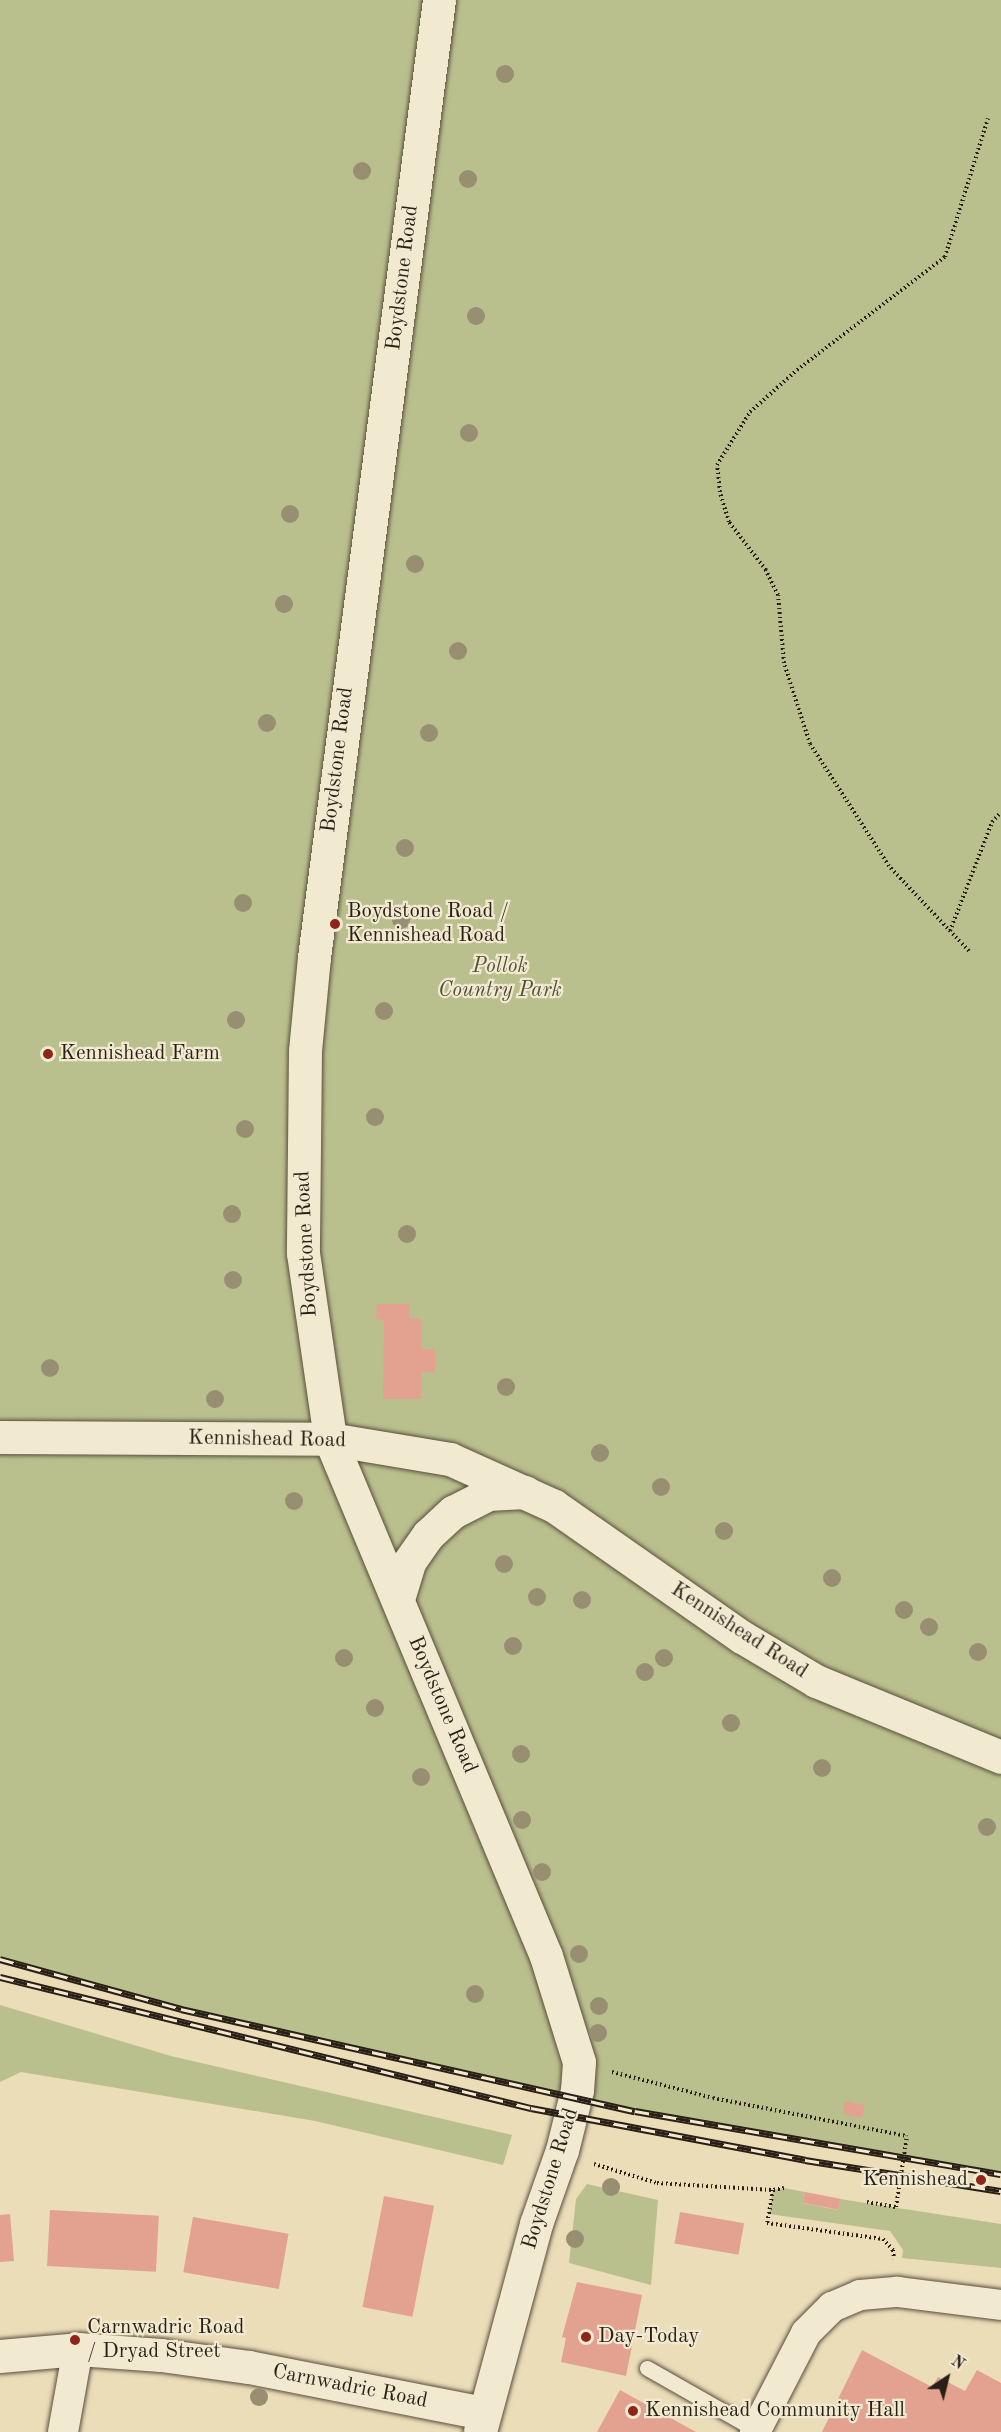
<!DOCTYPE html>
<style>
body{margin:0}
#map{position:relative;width:1001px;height:2432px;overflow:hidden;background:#ebddb8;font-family:"Old Standard TT",serif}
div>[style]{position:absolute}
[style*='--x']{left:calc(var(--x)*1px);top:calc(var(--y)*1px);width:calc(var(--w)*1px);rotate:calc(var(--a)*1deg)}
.green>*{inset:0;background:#bac08d}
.building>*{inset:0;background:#e3a18f;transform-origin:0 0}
.path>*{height:4px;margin-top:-2px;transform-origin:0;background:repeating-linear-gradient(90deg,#291f16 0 1.5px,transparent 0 4.5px)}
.roads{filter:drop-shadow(0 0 2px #5a4e3e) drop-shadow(0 0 2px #5a4e3e)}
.lane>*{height:15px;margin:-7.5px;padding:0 7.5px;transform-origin:7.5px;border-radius:7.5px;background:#f2e9d1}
.street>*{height:30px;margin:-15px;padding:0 15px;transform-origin:15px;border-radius:15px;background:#f2e9d1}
.secondary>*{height:33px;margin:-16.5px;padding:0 16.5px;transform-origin:16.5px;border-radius:16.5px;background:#f2e9d1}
.rail>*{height:7px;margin-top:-3.5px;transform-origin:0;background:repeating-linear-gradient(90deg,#f2e9d1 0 14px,#291f16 0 28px);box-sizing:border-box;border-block:2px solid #291f16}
.path-bridge>*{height:4px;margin-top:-2px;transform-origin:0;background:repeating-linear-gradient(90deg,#291f16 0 1.5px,transparent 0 4.5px)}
.trees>*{width:18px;height:18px;margin:-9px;border-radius:50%;background:#988f73}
.dots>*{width:16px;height:16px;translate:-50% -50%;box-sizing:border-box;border:3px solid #f2e9d1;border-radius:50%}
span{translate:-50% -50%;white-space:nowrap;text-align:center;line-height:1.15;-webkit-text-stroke:4.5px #f2e9d1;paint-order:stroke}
.street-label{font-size:21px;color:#291f16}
.poi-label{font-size:21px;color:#291f16}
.left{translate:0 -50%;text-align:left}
.right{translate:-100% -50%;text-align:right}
.park-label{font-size:21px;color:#544f3a;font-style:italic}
.north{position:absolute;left:917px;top:2348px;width:60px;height:60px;-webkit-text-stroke:4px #f2e9d1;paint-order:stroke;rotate:35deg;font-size:16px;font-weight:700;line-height:24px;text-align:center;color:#291f16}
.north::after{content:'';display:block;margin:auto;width:21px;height:27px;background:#291f16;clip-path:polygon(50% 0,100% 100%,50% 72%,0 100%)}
</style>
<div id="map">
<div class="green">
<i style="clip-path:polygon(0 0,1001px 0,1001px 2174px,635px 2111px,181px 2009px,0 1959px)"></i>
<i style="clip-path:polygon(0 2005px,171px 2056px,512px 2135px,503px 2165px,315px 2121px,21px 2072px,0 2082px)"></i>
<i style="clip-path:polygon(587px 2184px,658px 2200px,651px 2285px,569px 2263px,576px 2199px)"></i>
<i style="clip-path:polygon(784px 2188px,805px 2192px,803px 2203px,838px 2210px,840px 2199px,1001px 2224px,1001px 2268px,902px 2258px,903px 2250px,890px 2231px,769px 2214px,773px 2190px)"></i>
</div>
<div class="building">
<i style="clip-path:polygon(377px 1304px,409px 1304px,409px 1318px,421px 1319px,421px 1349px,435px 1349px,435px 1372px,421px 1372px,421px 1399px,383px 1399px,384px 1320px,376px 1319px)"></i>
<i style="left:845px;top:2101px;width:20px;height:13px;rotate:11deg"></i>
<i style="left:805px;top:2192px;width:36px;height:11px;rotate:11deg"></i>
<i style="left:384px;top:2196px;width:51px;height:113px;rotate:11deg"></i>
<i style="left:50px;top:2210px;width:109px;height:56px;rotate:3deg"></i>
<i style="left:680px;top:2212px;width:65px;height:32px;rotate:10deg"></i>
<i style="clip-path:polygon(10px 2214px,14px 2261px,0 2262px,0 2215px)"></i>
<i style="left:193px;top:2217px;width:97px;height:56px;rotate:10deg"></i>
<i style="clip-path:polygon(577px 2282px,642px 2295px,626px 2376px,561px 2362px,566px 2338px,562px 2337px)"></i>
<i style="clip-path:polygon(862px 2350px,932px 2387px,938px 2377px,965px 2391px,977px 2370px,1001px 2383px,1001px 2432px,822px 2432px)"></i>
<i style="clip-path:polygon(620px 2390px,696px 2432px,597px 2432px)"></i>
</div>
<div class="path">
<i style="--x:950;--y:931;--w:117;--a:-68.9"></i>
<i style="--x:992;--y:822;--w:13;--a:-48"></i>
<i style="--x:969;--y:951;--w:117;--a:-133.3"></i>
<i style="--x:889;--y:866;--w:145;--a:-122.9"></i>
<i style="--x:810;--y:744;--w:85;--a:-107.8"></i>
<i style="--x:784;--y:663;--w:68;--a:-95"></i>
<i style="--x:778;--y:595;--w:28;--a:-116"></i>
<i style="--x:766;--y:570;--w:61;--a:-127.6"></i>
<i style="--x:729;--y:522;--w:31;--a:-107"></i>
<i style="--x:720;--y:492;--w:27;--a:-96"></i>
<i style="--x:717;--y:465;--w:62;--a:-58.1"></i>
<i style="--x:750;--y:412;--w:63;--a:-41.8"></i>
<i style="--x:797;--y:370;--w:186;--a:-37.4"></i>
<i style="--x:945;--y:257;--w:145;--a:-72.8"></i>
<i style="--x:612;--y:2072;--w:104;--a:14.4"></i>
<i style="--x:713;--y:2098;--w:198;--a:11.1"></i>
<i style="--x:594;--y:2164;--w:66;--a:16.8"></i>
<i style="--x:657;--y:2183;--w:116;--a:3.5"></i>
<i style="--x:784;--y:2188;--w:11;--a:170"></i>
<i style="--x:773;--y:2190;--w:34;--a:100"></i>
<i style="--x:767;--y:2223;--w:117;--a:7.9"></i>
<i style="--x:883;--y:2239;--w:15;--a:48"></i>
<i style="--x:893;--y:2250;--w:9;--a:84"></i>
<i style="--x:867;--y:2202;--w:29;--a:10"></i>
</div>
<div class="roads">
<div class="lane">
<i style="--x:647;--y:2368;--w:125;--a:29.6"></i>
</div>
<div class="street">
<i style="--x:63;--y:2432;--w:84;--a:-79.8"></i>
<i style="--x:755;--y:2432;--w:111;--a:-62.7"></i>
<i style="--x:806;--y:2333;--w:37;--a:-45"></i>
<i style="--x:832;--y:2307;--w:30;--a:-23"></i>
<i style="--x:860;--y:2295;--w:38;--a:-5"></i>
<i style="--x:898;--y:2292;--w:104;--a:7.2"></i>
</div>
<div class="secondary">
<i style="--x:439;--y:0;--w:965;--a:97.44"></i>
<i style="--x:314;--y:957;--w:94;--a:95.5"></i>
<i style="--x:305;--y:1051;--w:202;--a:90.6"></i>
<i style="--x:303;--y:1253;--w:188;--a:81.7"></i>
<i style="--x:330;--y:1439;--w:560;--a:67.33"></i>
<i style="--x:546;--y:1956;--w:111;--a:72.7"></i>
<i style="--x:579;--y:2062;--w:28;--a:94"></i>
<i style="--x:577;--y:2090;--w:62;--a:104"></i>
<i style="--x:562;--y:2150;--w:78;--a:109.4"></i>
<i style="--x:536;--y:2224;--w:215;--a:105.1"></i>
<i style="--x:0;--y:1437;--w:330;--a:0.3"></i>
<i style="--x:330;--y:1439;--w:122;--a:9.5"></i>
<i style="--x:450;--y:1459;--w:114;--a:24.3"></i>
<i style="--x:554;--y:1506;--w:229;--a:34.9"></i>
<i style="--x:742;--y:1637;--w:86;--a:30.7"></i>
<i style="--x:816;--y:1681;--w:200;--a:22.3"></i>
<i style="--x:398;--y:1599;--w:39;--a:-73"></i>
<i style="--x:409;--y:1562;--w:33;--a:-55"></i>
<i style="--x:428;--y:1535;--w:34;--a:-43"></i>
<i style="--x:453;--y:1512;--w:39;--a:-27"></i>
<i style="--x:488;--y:1494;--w:37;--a:-3"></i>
<i style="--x:0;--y:2356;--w:78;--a:-5.1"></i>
<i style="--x:78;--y:2349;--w:83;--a:4.1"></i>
<i style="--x:161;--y:2355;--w:89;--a:7.8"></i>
<i style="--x:249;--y:2367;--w:239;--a:11.1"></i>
</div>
</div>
<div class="rail">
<i style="--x:0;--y:1959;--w:188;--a:15.4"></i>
<i style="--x:181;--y:2009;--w:465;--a:12.7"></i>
<i style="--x:635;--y:2111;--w:371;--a:9.8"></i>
<i style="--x:0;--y:1977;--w:547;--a:13.86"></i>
<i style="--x:531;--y:2108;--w:279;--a:10.7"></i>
<i style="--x:805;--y:2160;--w:198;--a:9"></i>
</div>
<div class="path-bridge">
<i style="--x:896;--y:2207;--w:72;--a:-81.2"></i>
</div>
<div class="trees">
<i style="left:505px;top:74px"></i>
<i style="left:362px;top:171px"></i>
<i style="left:468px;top:179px"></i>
<i style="left:476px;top:316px"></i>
<i style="left:469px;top:433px"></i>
<i style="left:290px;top:514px"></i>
<i style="left:415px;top:564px"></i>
<i style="left:284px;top:604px"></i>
<i style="left:458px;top:651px"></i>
<i style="left:267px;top:723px"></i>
<i style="left:429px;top:733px"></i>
<i style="left:405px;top:848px"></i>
<i style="left:243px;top:903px"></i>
<i style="left:401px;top:920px"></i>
<i style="left:384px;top:1011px"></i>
<i style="left:236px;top:1020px"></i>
<i style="left:375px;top:1117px"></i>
<i style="left:245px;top:1129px"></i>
<i style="left:232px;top:1214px"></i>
<i style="left:407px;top:1234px"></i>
<i style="left:233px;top:1280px"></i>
<i style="left:50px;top:1368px"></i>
<i style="left:506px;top:1387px"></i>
<i style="left:215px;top:1399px"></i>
<i style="left:600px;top:1453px"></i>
<i style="left:661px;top:1487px"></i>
<i style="left:294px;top:1501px"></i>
<i style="left:724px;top:1531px"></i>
<i style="left:504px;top:1564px"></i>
<i style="left:832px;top:1578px"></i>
<i style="left:537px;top:1597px"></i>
<i style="left:582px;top:1600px"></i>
<i style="left:904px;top:1610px"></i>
<i style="left:929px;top:1627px"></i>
<i style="left:513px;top:1646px"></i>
<i style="left:978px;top:1652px"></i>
<i style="left:344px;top:1658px"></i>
<i style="left:664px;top:1658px"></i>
<i style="left:645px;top:1672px"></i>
<i style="left:375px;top:1708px"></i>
<i style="left:731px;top:1723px"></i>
<i style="left:521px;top:1754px"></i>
<i style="left:822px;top:1768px"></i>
<i style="left:421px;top:1777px"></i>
<i style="left:522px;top:1820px"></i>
<i style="left:987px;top:1827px"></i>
<i style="left:542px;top:1872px"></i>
<i style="left:579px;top:1954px"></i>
<i style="left:475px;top:1994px"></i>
<i style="left:599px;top:2006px"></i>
<i style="left:598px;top:2033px"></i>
<i style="left:611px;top:2187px"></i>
<i style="left:575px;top:2239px"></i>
<i style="left:259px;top:2397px"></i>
</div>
<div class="dots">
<i style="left:335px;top:924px;background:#8f2418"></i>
<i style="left:48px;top:1054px;background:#8f2418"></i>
<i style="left:981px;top:2180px;background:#8f2418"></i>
<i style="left:586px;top:2337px;background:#8f2418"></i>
<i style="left:75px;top:2340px;background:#8f2418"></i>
<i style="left:633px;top:2411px;background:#8f2418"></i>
</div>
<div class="street-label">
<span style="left:403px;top:278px;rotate:-83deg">Boydstone Road</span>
<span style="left:338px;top:760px;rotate:-83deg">Boydstone Road</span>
<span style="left:307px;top:1244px;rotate:-93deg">Boydstone Road</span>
<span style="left:267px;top:1440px;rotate:1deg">Kennishead Road</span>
<span style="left:739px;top:1631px;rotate:33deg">Kennishead Road</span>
<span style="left:442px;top:1705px;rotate:67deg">Boydstone Road</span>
<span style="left:551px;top:2179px;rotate:-73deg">Boydstone Road</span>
<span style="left:350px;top:2387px;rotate:11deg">Carnwadric Road</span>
</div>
<div class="poi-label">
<span class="left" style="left:347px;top:924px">Boydstone Road /<br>Kennishead Road</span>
<span class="left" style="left:60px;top:1054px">Kennishead Farm</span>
<span class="right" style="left:968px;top:2180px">Kennishead</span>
<span class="left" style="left:87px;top:2340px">Carnwadric Road<br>/ Dryad Street</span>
<span class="left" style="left:598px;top:2337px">Day-Today</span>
<span class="left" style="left:645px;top:2411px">Kennishead Community Hall</span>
</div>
<div class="park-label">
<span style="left:500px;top:979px">Pollok<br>Country Park</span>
</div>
<div class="north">N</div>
</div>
